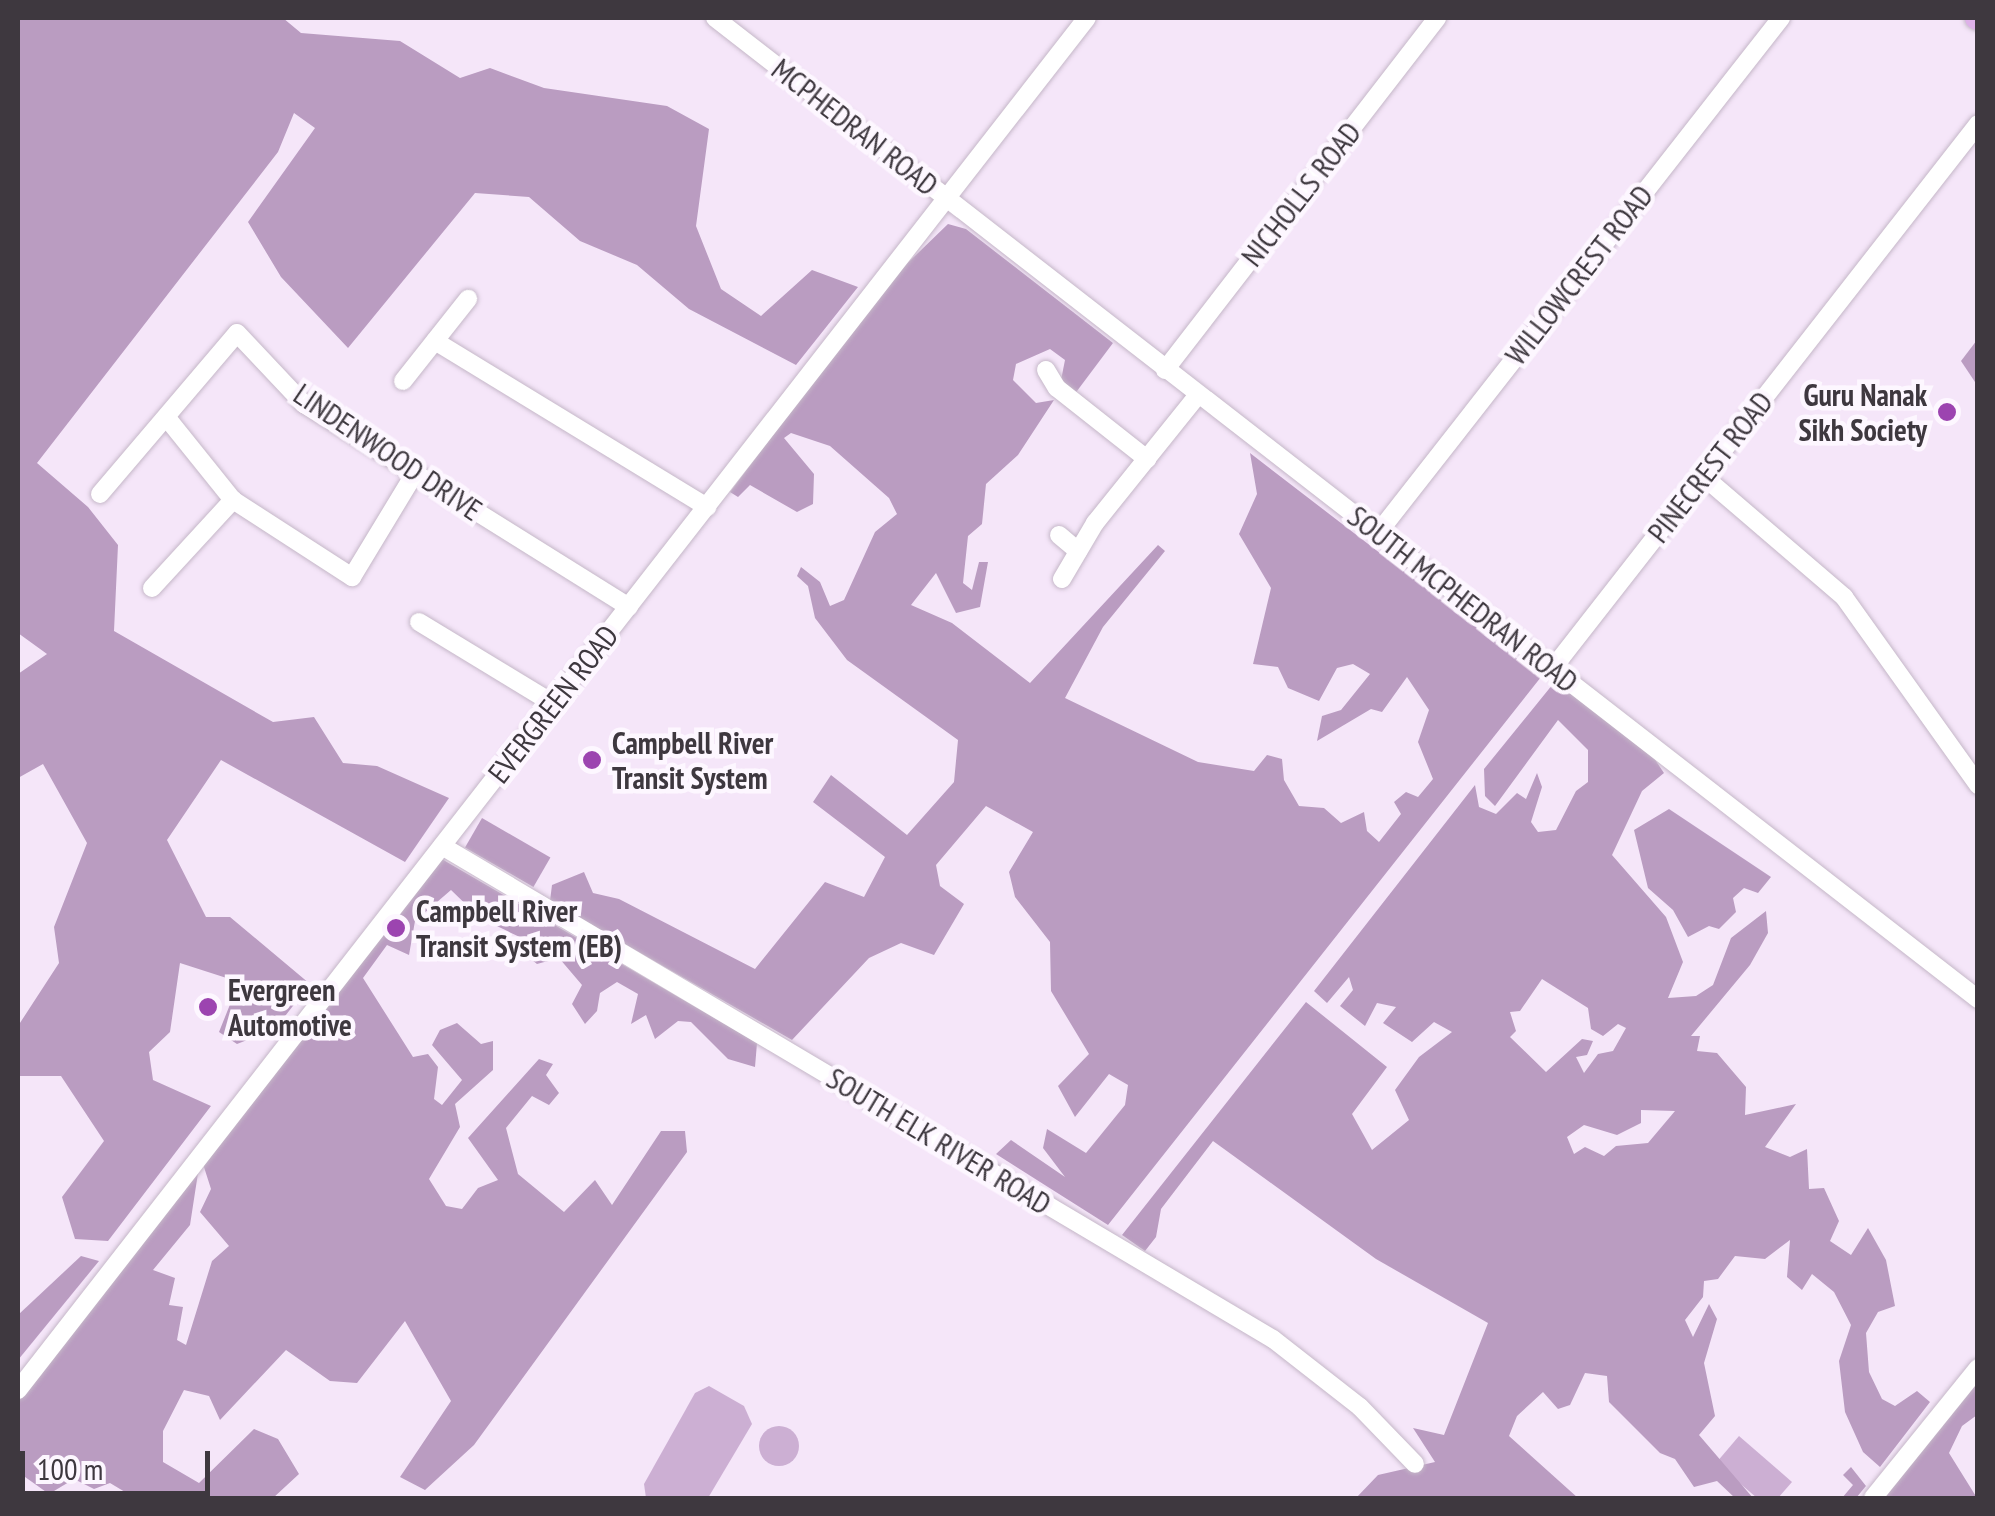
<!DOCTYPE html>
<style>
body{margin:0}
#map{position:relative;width:1995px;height:1516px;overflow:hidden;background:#f5e6f9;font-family:"PT Sans Narrow",sans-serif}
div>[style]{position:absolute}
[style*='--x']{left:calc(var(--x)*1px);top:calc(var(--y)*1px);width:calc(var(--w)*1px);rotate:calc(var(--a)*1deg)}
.green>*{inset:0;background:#ccafd3}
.round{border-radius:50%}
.forest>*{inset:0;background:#ba9cc1;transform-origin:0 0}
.roads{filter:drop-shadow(0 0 2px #c5b7c8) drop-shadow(0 0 2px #c5b7c8)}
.minor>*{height:18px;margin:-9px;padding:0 9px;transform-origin:9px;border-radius:9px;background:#fff}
.major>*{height:22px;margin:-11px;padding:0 11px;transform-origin:11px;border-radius:11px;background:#deb1e9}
.dots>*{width:28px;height:28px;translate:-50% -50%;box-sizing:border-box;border:5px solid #fdf7ff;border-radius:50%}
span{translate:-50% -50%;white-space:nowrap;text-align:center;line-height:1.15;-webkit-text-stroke:9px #fdf7ff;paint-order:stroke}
.street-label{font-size:30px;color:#3e383f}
.poi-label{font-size:30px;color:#3e383f;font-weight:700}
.right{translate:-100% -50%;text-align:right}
.left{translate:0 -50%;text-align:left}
.frame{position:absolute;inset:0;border:20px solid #3e383f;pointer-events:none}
.scale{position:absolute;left:20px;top:1451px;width:190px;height:45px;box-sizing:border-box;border:5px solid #3e383f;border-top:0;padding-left:12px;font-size:30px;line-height:35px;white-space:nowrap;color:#3e383f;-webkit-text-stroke:8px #fdf7ff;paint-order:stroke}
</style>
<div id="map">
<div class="green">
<i style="clip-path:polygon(709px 1386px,744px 1406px,752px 1424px,708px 1498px,646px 1498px,644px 1484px,695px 1393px)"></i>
<i class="round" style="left:759px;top:1426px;width:40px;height:40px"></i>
<i style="clip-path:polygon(1739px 1436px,1792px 1482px,1778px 1498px,1757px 1498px,1716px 1463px)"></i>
</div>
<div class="forest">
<i style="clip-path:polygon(18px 18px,283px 18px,301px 33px,400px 41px,460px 78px,490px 68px,544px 88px,667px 106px,709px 129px,696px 226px,721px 289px,761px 316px,812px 270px,858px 287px,796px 365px,689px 309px,637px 265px,580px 241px,529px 197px,475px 193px,348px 348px,281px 277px,248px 222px,315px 128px,294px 113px,278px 152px,37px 463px,88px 507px,118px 545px,114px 631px,273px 722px,314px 717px,343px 763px,377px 766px,449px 798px,405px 862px,221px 760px,167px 840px,206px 917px,230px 917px,310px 984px,275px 1029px,237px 1044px,219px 1032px,239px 982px,180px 963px,170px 1032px,149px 1052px,153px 1080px,211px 1106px,108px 1241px,75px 1239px,62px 1197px,104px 1141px,61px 1076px,18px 1076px,18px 1026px,59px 963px,54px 927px,87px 843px,43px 764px,18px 778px,18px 674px,47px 654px,18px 633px)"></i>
<i style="clip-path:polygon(948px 224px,966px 229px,1113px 343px,1074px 395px,1060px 385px,1065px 360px,1050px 349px,1016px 364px,1013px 380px,1036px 403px,1054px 400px,1018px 455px,986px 484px,982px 524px,968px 536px,963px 583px,972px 590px,979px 562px,988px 562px,980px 607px,956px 613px,936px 573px,911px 605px,952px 623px,1030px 683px,1158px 545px,1165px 551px,1103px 627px,1065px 698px,1198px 762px,1254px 771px,1267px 755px,1282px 759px,1284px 780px,1299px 806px,1324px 808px,1341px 823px,1364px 812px,1367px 831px,1379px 842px,1401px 814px,1394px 802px,1406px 792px,1418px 797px,1433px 779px,1418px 742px,1429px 710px,1407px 677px,1382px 712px,1371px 709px,1317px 741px,1322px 716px,1341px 710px,1370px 674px,1353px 664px,1337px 668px,1319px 701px,1288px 688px,1278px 667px,1253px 664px,1271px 588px,1239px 534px,1257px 494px,1250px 453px,1541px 677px,1108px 1225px,996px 1154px,1011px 1140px,1065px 1177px,1043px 1148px,1047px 1129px,1086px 1153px,1125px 1105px,1128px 1085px,1109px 1074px,1075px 1117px,1058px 1086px,1089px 1054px,1051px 991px,1050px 942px,1015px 897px,1009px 872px,1033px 832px,986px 806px,936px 865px,940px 886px,964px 904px,934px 955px,901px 943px,869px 958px,792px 1040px,550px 901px,552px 885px,584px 872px,593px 893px,619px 899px,755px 969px,825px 882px,864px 897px,885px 857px,813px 802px,831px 775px,907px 835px,954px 782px,958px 740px,847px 660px,815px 618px,808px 586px,797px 576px,801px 567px,820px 582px,830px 606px,844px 600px,875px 532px,897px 514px,889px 498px,830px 446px,791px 433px,784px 438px,814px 474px,813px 504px,797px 512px,750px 485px,738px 497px,730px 492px,889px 281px)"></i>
<i style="clip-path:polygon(1977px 340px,1978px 385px,1977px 385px,1961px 361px)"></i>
<i style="clip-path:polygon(evenodd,1557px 679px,1650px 752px,1664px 773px,1642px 791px,1612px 855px,1666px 917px,1683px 962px,1668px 998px,1696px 996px,1713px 985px,1731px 938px,1766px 911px,1768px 933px,1750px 965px,1691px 1036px,1700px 1036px,1697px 1051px,1717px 1053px,1746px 1087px,1745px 1115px,1796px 1104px,1765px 1147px,1790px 1157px,1807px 1149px,1809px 1189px,1824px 1188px,1839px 1221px,1830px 1241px,1851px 1255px,1868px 1228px,1886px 1260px,1895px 1306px,1878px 1312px,1866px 1333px,1869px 1372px,1882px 1399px,1895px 1406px,1917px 1391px,1930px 1402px,1880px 1467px,1863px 1452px,1845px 1412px,1839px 1361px,1851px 1325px,1834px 1292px,1812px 1274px,1802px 1290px,1787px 1277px,1790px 1240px,1765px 1259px,1735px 1256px,1718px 1279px,1704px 1281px,1703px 1297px,1685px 1320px,1693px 1337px,1709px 1304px,1717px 1319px,1704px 1363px,1715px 1416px,1699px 1435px,1753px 1498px,1735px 1498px,1717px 1481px,1694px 1487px,1675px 1459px,1660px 1453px,1609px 1402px,1607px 1376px,1585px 1373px,1570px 1405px,1558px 1409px,1543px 1392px,1517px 1416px,1509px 1436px,1578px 1498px,1356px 1498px,1378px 1475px,1435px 1462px,1413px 1428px,1444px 1435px,1488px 1323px,1376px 1259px,1213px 1141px,1161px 1209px,1156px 1237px,1145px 1251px,1122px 1235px,1306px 1002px,1387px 1067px,1352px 1114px,1372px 1150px,1409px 1120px,1395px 1090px,1419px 1057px,1452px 1032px,1434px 1022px,1412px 1042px,1383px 1023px,1396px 1007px,1377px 1003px,1365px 1026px,1340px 1006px,1353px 990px,1349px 977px,1327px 1003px,1314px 991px,1475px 785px,1479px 807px,1496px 814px,1517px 793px,1526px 799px,1537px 773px,1542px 787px,1531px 822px,1538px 832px,1556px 830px,1576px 791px,1588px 782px,1588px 750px,1558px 720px,1495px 806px,1485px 796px,1484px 769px,1557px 679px,1542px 979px,1588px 1008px,1591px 1029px,1603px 1036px,1618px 1024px,1626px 1028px,1613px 1051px,1598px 1054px,1584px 1073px,1576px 1057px,1587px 1055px,1593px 1041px,1582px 1039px,1546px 1072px,1510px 1037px,1516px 1031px,1510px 1012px,1520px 1011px,1542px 979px,1557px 679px,1641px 1110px,1675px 1111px,1648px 1143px,1616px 1146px,1604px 1156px,1585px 1147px,1574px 1154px,1567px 1137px,1584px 1125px,1617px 1135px,1641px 1123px,1641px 1110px)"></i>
<i style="clip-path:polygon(1669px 809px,1771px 877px,1758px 893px,1744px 888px,1733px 898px,1736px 912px,1719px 929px,1709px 926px,1688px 937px,1673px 910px,1648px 888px,1634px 830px)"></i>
<i style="left:482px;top:818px;width:79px;height:34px;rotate:30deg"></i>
<i style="clip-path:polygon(440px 858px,757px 1043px,755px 1067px,728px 1059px,691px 1022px,678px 1021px,655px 1039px,646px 1015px,631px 1024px,638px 994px,617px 982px,600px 993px,597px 1011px,585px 1024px,572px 1004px,582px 985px,559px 958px,537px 964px,521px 951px,526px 940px,480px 918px,451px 890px,415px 921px,409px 955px,387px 945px,363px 978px,413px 1057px,428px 1054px,438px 1067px,434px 1099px,442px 1105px,462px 1080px,432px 1045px,440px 1030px,457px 1023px,481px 1044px,493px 1041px,493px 1070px,455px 1104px,460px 1127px,429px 1179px,446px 1206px,462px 1209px,478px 1188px,498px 1180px,468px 1138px,539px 1059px,553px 1064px,546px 1075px,559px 1093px,549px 1105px,532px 1096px,506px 1128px,518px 1174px,564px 1212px,595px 1180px,612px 1205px,661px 1131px,685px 1131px,687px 1152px,474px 1445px,425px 1490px,400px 1477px,451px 1401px,405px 1321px,357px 1383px,330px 1381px,286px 1350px,220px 1420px,209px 1396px,184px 1390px,163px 1431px,163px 1462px,199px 1483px,254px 1429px,278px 1439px,299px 1474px,273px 1498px,135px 1498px,110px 1483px,94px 1489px,74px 1479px,49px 1494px,18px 1472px,18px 1402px,198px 1173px,190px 1225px,153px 1270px,175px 1278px,169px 1305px,183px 1307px,177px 1340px,186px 1345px,212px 1261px,229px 1246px,200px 1212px,211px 1189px,203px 1164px)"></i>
<i style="clip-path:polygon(81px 1256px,99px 1261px,18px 1360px,18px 1315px)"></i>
<i style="clip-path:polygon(1977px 1381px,1977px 1415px,1962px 1426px,1949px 1453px,1977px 1498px,1883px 1498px)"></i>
<i style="clip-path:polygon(1851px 1467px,1866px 1486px,1856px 1498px,1842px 1498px,1853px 1485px,1843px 1475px)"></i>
</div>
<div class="roads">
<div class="minor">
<i style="--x:715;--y:18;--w:1599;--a:37.84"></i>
<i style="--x:435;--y:341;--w:319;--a:31.4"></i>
<i style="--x:1046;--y:370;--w:21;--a:59"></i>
<i style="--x:1057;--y:388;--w:115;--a:38.3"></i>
<i style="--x:1165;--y:370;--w:445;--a:-52.3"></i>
<i style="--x:403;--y:381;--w:105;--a:-51.6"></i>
<i style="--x:167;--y:418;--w:105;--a:51.2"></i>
<i style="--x:233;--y:500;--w:142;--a:32.9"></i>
<i style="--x:352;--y:577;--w:122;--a:-58.8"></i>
<i style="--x:1703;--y:476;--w:186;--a:40.6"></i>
<i style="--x:1844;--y:597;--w:231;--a:54.5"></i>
<i style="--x:100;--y:494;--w:211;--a:-49.6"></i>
<i style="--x:237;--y:333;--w:98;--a:46.7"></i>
<i style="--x:304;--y:404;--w:383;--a:32"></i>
<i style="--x:1378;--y:533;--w:654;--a:-51.96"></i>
<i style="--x:1059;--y:535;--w:25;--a:40"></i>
<i style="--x:1062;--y:579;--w:65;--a:-59.5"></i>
<i style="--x:1095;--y:523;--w:164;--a:-51.2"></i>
<i style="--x:152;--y:588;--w:120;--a:-47.4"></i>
<i style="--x:419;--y:622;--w:158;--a:31.3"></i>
<i style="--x:1553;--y:668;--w:690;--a:-52"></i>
<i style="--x:442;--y:846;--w:966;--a:30.68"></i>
<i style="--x:1273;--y:1339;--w:110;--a:38"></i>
<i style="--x:1360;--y:1407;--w:79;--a:46"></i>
<i style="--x:18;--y:1390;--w:1739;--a:-52.08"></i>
<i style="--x:1873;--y:1498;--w:167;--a:-51.1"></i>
</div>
<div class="major">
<i style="--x:1976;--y:18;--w:2;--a:27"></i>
</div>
</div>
<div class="dots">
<i style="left:1947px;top:412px;background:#9c44b0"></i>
<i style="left:592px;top:760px;background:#9c44b0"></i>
<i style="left:396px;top:928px;background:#9c44b0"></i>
<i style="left:208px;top:1007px;background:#9c44b0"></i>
</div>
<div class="street-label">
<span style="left:855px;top:127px;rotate:38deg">MCPHEDRAN ROAD</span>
<span style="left:1301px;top:194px;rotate:-52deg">NICHOLLS ROAD</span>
<span style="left:1579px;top:275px;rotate:-52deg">WILLOWCREST ROAD</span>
<span style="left:388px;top:452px;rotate:34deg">LINDENWOOD DRIVE</span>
<span style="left:1710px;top:467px;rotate:-52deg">PINECREST ROAD</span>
<span style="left:1463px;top:599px;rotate:38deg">SOUTH MCPHEDRAN ROAD</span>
<span style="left:553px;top:704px;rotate:-52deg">EVERGREEN ROAD</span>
<span style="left:939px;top:1141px;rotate:31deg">SOUTH ELK RIVER ROAD</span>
</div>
<div class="poi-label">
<span class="right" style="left:1927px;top:412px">Guru Nanak<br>Sikh Society</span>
<span class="left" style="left:612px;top:760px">Campbell River<br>Transit System</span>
<span class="left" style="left:416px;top:928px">Campbell River<br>Transit System (EB)</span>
<span class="left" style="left:228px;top:1007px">Evergreen<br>Automotive</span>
</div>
<div class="frame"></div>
<div class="scale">100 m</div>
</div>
